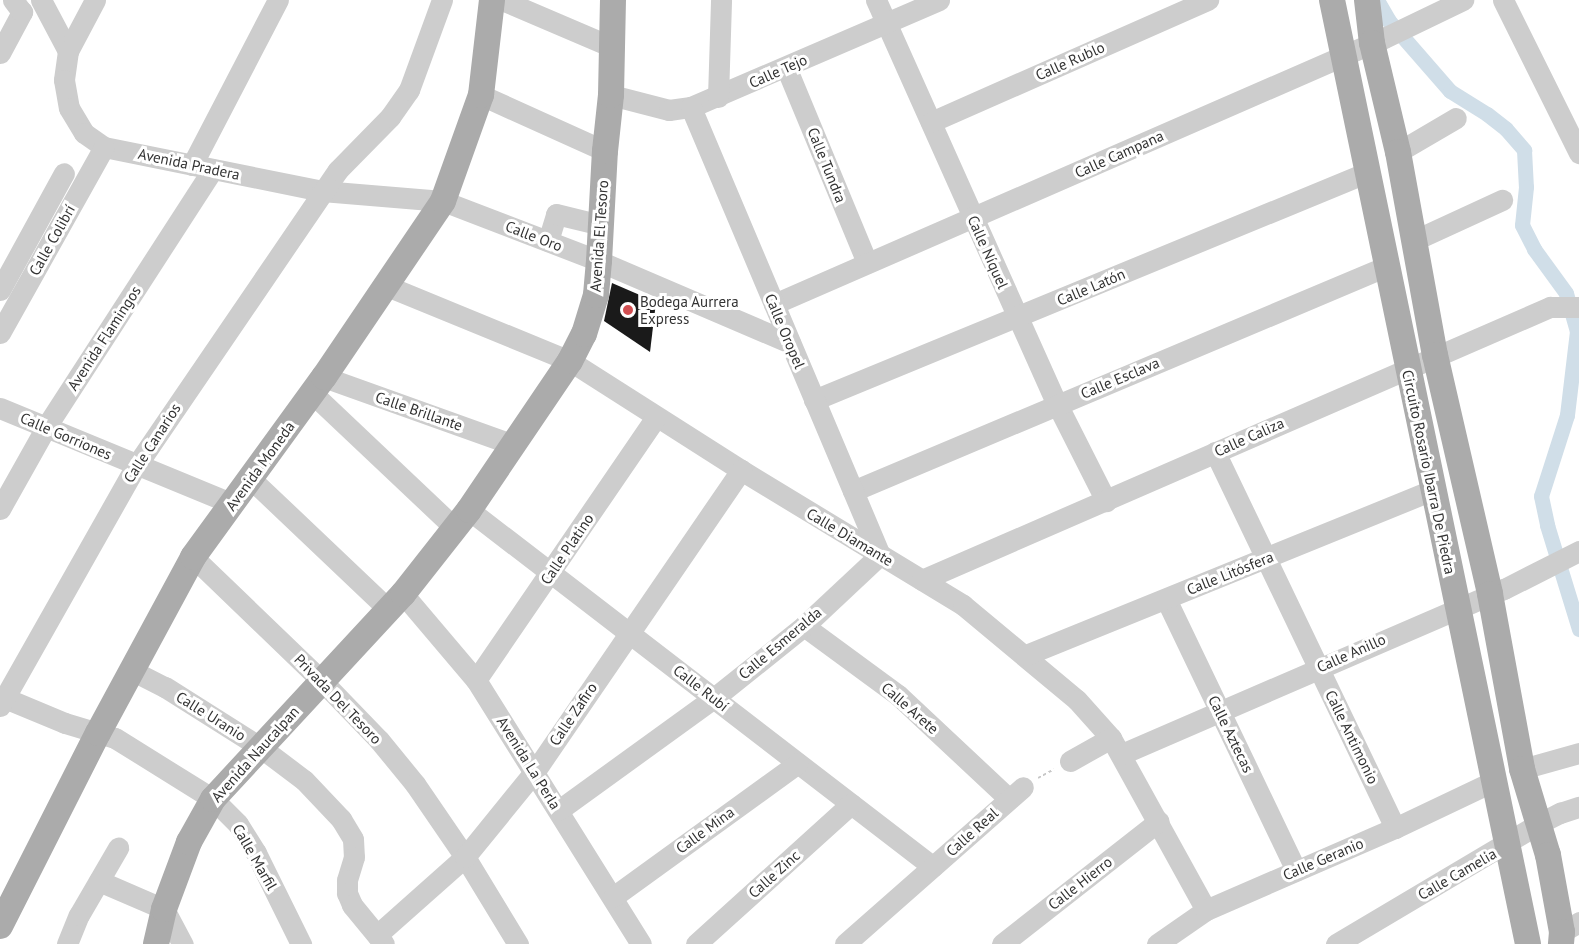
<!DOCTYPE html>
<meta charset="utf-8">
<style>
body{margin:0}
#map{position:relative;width:1579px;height:944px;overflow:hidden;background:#fff;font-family:"PT Sans",sans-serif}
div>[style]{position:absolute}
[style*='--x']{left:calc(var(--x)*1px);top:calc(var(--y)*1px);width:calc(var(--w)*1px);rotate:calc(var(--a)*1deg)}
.canal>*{height:15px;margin:-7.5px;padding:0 7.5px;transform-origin:7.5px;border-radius:7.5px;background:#d0dee8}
.building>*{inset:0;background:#1a1a1a}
.path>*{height:2px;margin-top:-1px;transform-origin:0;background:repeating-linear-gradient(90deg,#c7c7c7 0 3px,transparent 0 6px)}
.minor>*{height:21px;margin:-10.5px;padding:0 10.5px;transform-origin:10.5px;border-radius:10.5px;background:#cdcdcd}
.major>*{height:26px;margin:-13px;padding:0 13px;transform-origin:13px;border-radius:13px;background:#ababab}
.dots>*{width:16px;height:16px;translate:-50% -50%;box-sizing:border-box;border:3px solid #fff;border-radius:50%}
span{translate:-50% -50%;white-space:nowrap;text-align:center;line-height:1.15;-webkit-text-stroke:6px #fff;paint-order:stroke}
.street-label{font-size:15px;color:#333}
.poi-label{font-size:15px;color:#333}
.left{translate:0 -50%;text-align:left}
</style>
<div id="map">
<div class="canal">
<i style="--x:1377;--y:0;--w:24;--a:60"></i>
<i style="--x:1389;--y:21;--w:93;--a:48.9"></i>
<i style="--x:1450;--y:91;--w:44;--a:31.9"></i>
<i style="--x:1487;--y:114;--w:24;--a:38"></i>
<i style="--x:1506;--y:129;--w:28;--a:49"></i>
<i style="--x:1524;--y:150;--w:37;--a:87"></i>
<i style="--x:1526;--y:187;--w:38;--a:96"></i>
<i style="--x:1522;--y:225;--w:27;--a:63"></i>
<i style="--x:1534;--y:249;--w:54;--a:54"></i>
<i style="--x:1566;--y:293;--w:40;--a:74"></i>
<i style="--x:1577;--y:331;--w:85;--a:96.8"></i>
<i style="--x:1567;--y:415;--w:85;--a:107.8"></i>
<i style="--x:1541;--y:496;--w:30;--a:78"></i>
<i style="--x:1547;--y:525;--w:109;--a:72.9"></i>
</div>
<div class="building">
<i style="clip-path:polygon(612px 283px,656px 302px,650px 352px,604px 321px)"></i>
</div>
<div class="path">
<i style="--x:1038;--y:778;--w:18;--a:-29"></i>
</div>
<div class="minor">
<i style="--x:41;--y:0;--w:58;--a:62.1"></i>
<i style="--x:95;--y:0;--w:58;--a:117.9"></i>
<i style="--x:68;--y:51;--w:29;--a:98"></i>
<i style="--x:64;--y:80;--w:28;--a:80"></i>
<i style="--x:69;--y:108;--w:29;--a:59"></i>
<i style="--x:84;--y:133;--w:24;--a:35"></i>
<i style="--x:104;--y:147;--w:222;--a:11.4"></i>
<i style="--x:322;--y:191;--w:121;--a:4.7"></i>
<i style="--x:443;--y:201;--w:167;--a:21"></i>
<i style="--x:599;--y:261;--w:208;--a:23.2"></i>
<i style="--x:502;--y:0;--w:120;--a:23.1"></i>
<i style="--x:876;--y:0;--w:443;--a:65.9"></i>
<i style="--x:1057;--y:404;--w:109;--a:63.2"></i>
<i style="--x:1503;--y:0;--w:171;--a:63.6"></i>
<i style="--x:0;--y:53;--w:47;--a:-61.8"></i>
<i style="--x:22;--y:12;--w:15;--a:-127"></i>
<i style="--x:786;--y:67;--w:212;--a:67.5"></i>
<i style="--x:481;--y:95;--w:136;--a:24.3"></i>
<i style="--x:611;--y:95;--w:60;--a:14.5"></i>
<i style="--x:669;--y:110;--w:22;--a:-8"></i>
<i style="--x:691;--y:107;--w:270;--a:-23.3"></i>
<i style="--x:718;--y:97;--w:97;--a:-88.2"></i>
<i style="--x:931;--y:122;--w:303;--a:-23.8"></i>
<i style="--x:1398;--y:152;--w:67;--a:-30.4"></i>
<i style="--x:192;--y:165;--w:186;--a:-62.5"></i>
<i style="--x:1415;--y:240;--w:96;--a:-24.7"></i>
<i style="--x:548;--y:241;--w:28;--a:-73"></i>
<i style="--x:556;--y:214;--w:46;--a:13.7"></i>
<i style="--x:387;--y:286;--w:198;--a:22.3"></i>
<i style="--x:570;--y:361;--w:203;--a:32.5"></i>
<i style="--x:741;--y:470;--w:260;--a:31.3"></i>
<i style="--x:963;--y:605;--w:148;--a:39.8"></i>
<i style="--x:1077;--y:700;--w:51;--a:48.2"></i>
<i style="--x:1111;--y:738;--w:196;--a:61.1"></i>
<i style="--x:0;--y:290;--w:133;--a:-61.3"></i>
<i style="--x:774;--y:304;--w:665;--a:-23.56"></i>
<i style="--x:1384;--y:38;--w:88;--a:-25.7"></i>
<i style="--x:0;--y:333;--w:213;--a:-60.8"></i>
<i style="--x:324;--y:377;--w:202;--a:19.7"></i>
<i style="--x:312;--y:393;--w:197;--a:43.4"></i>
<i style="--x:814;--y:400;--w:599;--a:-22.37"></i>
<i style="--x:0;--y:408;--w:252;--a:22.4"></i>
<i style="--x:1215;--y:452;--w:417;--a:64.4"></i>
<i style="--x:250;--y:478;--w:190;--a:43.5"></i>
<i style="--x:853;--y:491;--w:579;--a:-22.85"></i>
<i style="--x:0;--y:509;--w:94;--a:-60.7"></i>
<i style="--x:46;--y:427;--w:307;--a:-57.1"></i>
<i style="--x:469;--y:510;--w:585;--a:37.57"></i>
<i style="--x:193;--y:557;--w:179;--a:43.9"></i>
<i style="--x:322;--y:681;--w:82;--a:46"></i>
<i style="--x:379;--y:740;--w:57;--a:50.7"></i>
<i style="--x:415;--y:784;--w:88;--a:55.6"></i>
<i style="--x:465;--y:857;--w:102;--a:58.7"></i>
<i style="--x:922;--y:580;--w:685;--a:-23.5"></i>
<i style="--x:1550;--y:307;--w:29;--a:0"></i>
<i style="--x:403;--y:594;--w:113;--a:49.7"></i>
<i style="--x:476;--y:680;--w:311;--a:58"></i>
<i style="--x:1166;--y:599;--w:301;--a:64.4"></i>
<i style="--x:804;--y:626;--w:117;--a:36.3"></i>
<i style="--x:898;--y:695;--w:152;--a:43.1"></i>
<i style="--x:1026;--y:655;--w:439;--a:-22.1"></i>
<i style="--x:131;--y:670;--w:38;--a:27"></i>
<i style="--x:165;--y:687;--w:112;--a:32.3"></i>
<i style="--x:260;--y:747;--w:55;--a:36.9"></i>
<i style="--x:304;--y:780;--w:54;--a:46.5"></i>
<i style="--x:341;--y:819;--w:23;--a:59"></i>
<i style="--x:353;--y:839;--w:18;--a:87"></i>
<i style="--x:354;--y:857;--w:24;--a:107"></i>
<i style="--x:347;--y:880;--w:13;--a:90"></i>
<i style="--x:347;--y:893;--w:13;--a:67"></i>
<i style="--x:352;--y:905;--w:50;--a:50.6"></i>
<i style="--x:476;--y:680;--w:319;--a:-55.6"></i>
<i style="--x:0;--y:696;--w:70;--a:22.6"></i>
<i style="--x:65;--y:723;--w:52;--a:16.7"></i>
<i style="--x:115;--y:738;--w:115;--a:31.9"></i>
<i style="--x:213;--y:799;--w:35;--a:45"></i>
<i style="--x:238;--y:824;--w:34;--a:58"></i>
<i style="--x:256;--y:853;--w:102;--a:63.7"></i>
<i style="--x:0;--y:706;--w:276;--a:-60.5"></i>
<i style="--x:136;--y:466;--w:358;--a:-55.7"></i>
<i style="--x:338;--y:170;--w:74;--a:-45.5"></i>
<i style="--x:390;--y:117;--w:33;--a:-55"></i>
<i style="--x:409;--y:90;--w:96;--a:-69.9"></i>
<i style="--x:1122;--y:754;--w:416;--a:-23.4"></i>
<i style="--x:1504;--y:589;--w:84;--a:-26.9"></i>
<i style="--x:1070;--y:761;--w:47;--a:-29.3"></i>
<i style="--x:1522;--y:769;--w:59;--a:-15.7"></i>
<i style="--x:559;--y:810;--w:191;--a:-35.9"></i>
<i style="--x:714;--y:698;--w:115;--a:-38.7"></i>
<i style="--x:804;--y:626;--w:104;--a:-43.1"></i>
<i style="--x:880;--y:555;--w:486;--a:-112.9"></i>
<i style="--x:99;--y:881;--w:71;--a:23.3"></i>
<i style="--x:164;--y:909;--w:40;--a:62"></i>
<i style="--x:613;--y:897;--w:228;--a:-35.9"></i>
<i style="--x:1562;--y:932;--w:20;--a:-30"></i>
<i style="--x:377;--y:935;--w:118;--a:-41.6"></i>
<i style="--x:465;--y:857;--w:111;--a:-50.9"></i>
<i style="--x:535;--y:771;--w:365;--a:-55.6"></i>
<i style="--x:67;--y:944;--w:31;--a:-68"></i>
<i style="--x:79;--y:915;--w:78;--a:-59.8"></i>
<i style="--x:696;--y:944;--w:209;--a:-42.1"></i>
<i style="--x:845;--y:944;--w:237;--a:-41.4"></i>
<i style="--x:1002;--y:944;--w:199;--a:-38.1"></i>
<i style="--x:1157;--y:944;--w:60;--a:-34.8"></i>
<i style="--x:1206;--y:910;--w:206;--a:-23.5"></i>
<i style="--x:1395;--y:828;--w:110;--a:-25.4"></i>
<i style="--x:1336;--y:944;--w:235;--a:-30.7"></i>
<i style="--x:1538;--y:824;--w:25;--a:-27"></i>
<i style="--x:1560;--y:813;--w:20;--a:-18"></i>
</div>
<div class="major">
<i style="--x:1332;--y:0;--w:964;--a:78.27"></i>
<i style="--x:1367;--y:0;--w:43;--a:83.4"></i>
<i style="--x:1372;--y:43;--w:112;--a:76.6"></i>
<i style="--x:1398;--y:152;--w:206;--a:79.7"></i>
<i style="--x:1435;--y:355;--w:245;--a:77"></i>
<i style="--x:1490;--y:594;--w:178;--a:79.6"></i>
<i style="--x:1522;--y:769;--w:90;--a:73.2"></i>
<i style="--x:1548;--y:855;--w:78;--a:79.7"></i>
<i style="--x:1562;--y:932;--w:12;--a:95"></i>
<i style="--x:0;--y:926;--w:216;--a:-63.1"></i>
<i style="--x:98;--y:733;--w:200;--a:-61.6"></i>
<i style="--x:193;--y:557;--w:223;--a:-54"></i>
<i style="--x:324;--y:377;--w:212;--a:-55.9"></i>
<i style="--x:443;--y:201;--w:113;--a:-70.3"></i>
<i style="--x:481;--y:95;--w:96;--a:-83.4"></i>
<i style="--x:156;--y:944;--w:36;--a:-77"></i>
<i style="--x:164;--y:909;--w:72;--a:-69.5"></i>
<i style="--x:189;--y:842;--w:49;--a:-60.8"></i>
<i style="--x:213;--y:799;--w:280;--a:-47.2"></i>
<i style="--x:403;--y:594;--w:107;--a:-51.8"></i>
<i style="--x:469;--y:510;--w:180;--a:-55.9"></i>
<i style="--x:570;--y:361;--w:30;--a:-63"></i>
<i style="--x:584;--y:334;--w:41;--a:-72.9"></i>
<i style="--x:596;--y:295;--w:34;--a:-85"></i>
<i style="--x:599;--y:261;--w:110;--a:-86.9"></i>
<i style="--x:605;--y:151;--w:56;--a:-83.9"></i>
<i style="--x:611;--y:95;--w:95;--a:-88.8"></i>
</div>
<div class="dots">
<i style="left:628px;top:310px;background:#d14e51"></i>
</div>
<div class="street-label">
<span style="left:1070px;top:61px;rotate:-24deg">Calle Rublo</span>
<span style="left:778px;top:71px;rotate:-24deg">Calle Tejo</span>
<span style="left:1119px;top:154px;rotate:-24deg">Calle Campana</span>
<span style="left:189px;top:164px;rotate:12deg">Avenida Pradera</span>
<span style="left:827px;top:165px;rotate:68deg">Calle Tundra</span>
<span style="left:534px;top:236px;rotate:21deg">Calle Oro</span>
<span style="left:599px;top:236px;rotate:-86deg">Avenida El Tesoro</span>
<span style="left:52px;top:240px;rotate:-61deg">Calle Colibrí</span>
<span style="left:988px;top:252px;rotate:66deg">Calle Níquel</span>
<span style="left:1091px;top:287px;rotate:-23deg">Calle Latón</span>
<span style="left:785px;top:331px;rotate:67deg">Calle Oropel</span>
<span style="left:104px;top:338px;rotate:-57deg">Avenida Flamingos</span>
<span style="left:1120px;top:378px;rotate:-23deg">Calle Esclava</span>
<span style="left:419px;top:411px;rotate:19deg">Calle Brillante</span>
<span style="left:66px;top:436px;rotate:23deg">Calle Gorriones</span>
<span style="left:1249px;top:437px;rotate:-24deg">Calle Caliza</span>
<span style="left:152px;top:443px;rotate:-57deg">Calle Canarios</span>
<span style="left:260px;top:466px;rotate:-54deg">Avenida Moneda</span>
<span style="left:1429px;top:472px;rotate:78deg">Circuito Rosario Ibarra De Piedra</span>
<span style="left:850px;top:537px;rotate:31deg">Calle Diamante</span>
<span style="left:567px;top:549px;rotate:-56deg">Calle Platino</span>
<span style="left:1230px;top:573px;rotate:-22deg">Calle Litósfera</span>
<span style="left:780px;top:643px;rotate:-40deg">Calle Esmeralda</span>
<span style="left:1351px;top:653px;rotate:-24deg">Calle Anillo</span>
<span style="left:701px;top:688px;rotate:38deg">Calle Rubí</span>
<span style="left:338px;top:699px;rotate:46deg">Privada Del Tesoro</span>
<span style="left:910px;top:708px;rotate:41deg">Calle Arete</span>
<span style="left:573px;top:714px;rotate:-56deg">Calle Zafiro</span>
<span style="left:211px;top:716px;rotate:32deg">Calle Uranio</span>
<span style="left:1231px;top:734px;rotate:64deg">Calle Aztecas</span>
<span style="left:1352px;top:737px;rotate:64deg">Calle Antimonio</span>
<span style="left:255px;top:754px;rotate:-48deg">Avenida Naucalpan</span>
<span style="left:529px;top:763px;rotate:58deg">Avenida La Perla</span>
<span style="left:705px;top:830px;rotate:-36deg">Calle Mina</span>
<span style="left:972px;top:832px;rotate:-42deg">Calle Real</span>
<span style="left:255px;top:857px;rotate:60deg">Calle Marfil</span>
<span style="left:1323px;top:859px;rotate:-23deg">Calle Geranio</span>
<span style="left:774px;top:874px;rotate:-42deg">Calle Zinc</span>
<span style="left:1457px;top:874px;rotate:-30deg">Calle Camelia</span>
<span style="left:1080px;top:883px;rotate:-38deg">Calle Hierro</span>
</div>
<div class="poi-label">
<span class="left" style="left:640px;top:310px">Bodega Aurrera<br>Express</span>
</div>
</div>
